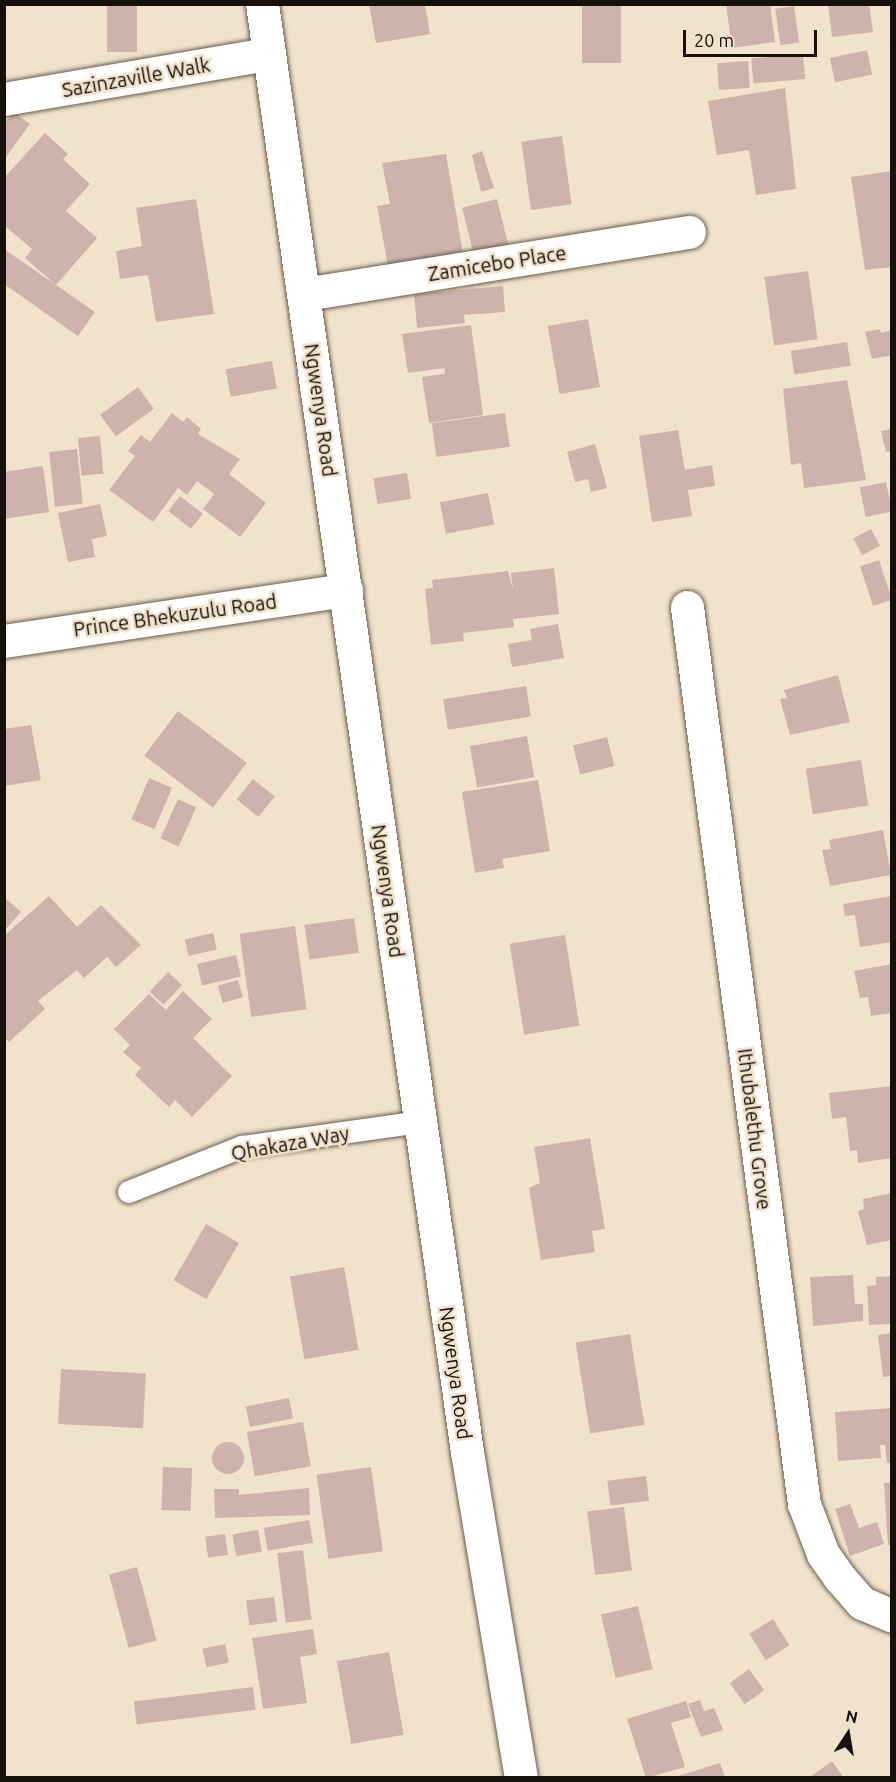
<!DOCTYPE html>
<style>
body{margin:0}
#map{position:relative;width:896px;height:1782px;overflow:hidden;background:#f1e2cc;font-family:Ubuntu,sans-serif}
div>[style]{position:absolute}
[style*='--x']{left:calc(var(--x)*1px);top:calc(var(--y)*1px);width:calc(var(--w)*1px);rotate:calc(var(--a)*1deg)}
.building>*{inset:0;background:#ceb3ac;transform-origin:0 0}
.round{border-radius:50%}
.roads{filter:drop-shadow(0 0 2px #6a5d4b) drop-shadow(0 0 2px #6a5d4b)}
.service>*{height:22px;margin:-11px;padding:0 11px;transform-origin:11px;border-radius:11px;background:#fff}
.minor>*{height:33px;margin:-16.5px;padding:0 16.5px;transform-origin:16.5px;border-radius:16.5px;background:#fff}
.tertiary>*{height:33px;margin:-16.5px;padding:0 16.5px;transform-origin:16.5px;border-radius:16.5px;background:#fff}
span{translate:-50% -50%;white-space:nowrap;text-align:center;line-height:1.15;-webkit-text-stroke:5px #f1e2cc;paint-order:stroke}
.street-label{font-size:20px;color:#16110a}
.frame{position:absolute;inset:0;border:6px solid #16110a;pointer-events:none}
.north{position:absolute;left:818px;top:1704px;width:60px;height:60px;-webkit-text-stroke:4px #f1e2cc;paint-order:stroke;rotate:12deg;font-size:16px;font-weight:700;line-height:24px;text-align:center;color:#16110a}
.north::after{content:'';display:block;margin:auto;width:21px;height:27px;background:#16110a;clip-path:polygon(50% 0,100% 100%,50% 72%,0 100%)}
.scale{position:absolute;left:683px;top:30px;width:134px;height:27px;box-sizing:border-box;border:3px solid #16110a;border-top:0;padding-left:8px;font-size:18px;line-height:21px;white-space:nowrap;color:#16110a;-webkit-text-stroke:4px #f1e2cc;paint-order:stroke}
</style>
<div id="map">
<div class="building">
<i style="left:107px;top:4px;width:30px;height:48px"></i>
<i style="clip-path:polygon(369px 4px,425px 4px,430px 34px,376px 43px)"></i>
<i style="left:582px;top:4px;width:39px;height:59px"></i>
<i style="clip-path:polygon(726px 4px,770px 4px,775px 42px,732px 48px)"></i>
<i style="clip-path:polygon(828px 4px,869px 4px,873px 32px,832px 37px)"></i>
<i style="left:794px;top:6px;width:37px;height:19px;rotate:82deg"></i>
<i style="left:867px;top:50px;width:25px;height:38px;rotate:78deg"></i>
<i style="left:803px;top:54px;width:25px;height:52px;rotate:85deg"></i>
<i style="left:748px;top:61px;width:27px;height:31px;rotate:86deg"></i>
<i style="clip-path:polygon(785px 88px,796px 189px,756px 195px,749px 150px,717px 155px,708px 101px)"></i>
<i style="clip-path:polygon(13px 112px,30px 124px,4px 160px,4px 124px)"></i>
<i style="clip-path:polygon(45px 133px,68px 154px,63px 159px,90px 184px,66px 211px,97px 238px,56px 285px,25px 258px,32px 249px,4px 225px,4px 178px)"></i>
<i style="left:562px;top:136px;width:69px;height:41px;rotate:82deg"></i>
<i style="clip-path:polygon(482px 151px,494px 188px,481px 192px,472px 155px)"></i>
<i style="clip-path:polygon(446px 154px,463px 254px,388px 266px,377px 206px,390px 204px,382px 163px)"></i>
<i style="clip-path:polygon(892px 171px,892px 267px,865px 270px,851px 177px)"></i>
<i style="clip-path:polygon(196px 199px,214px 314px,156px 322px,148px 275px,120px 279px,116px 251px,142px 246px,136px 208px)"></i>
<i style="left:497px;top:199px;width:53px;height:36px;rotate:76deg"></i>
<i style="clip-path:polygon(4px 249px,95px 312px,78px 336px,4px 284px)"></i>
<i style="left:808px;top:271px;width:69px;height:44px;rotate:82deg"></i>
<i style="clip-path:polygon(503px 286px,505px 312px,464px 315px,465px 323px,417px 328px,414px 294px)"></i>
<i style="left:588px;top:319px;width:69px;height:41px;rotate:80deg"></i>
<i style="clip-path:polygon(471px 325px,483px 415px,429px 423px,422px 377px,444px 374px,445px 368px,408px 373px,402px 334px)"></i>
<i style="clip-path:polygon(880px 329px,881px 333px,892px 330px,892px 355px,872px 359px,865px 332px)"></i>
<i style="left:847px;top:342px;width:24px;height:57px;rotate:81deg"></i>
<i style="left:272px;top:361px;width:28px;height:47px;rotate:80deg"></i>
<i style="clip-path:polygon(847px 380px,866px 480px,804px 488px,801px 463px,791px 465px,783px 389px)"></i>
<i style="left:138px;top:387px;width:27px;height:47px;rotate:54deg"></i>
<i style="clip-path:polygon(172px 413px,183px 422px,187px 417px,201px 429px,198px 434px,240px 459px,229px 474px,266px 503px,240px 537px,203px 509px,214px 494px,197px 481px,187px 495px,178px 488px,153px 522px,109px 490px,135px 456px,128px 451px,141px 435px,150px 442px)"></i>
<i style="left:505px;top:413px;width:34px;height:74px;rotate:82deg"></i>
<i style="clip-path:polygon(892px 429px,892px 451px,886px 452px,881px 431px)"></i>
<i style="clip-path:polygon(678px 430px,685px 470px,712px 465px,715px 486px,688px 490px,692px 516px,652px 522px,639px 436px)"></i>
<i style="left:100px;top:436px;width:38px;height:22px;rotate:85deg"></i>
<i style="clip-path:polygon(595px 444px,607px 488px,591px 492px,588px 479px,575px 482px,567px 452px)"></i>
<i style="left:77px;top:449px;width:55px;height:28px;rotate:84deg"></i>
<i style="clip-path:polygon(43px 466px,49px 512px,4px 519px,4px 472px)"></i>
<i style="left:407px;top:473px;width:26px;height:34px;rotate:81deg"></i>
<i style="left:886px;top:482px;width:30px;height:27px;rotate:78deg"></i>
<i style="left:488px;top:493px;width:32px;height:49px;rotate:79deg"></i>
<i style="left:180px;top:496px;width:29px;height:19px;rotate:38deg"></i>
<i style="clip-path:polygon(100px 504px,107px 536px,92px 539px,95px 557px,68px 562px,58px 513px)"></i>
<i style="left:871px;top:529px;width:19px;height:20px;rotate:62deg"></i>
<i style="left:879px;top:560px;width:42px;height:20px;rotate:72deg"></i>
<i style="clip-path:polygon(554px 568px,559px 614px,513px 619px,514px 627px,463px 633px,464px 641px,431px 645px,425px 589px,433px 588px,432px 580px,508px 571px,513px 590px,511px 573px)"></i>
<i style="clip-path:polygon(558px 624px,564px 658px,512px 667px,508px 644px,532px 640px,530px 629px)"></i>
<i style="clip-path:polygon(838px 675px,850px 722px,790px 735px,780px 699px,787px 698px,784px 690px)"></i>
<i style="left:526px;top:686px;width:31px;height:84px;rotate:81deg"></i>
<i style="left:178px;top:711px;width:86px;height:56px;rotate:37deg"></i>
<i style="clip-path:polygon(31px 725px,41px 780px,4px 786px,4px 729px)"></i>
<i style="left:527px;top:736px;width:42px;height:58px;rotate:80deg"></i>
<i style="left:607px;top:737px;width:30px;height:35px;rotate:76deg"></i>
<i style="left:861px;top:760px;width:46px;height:56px;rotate:81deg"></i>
<i style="left:149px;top:778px;width:25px;height:45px;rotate:23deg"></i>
<i style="left:253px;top:779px;width:28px;height:26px;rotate:39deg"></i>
<i style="clip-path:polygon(538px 780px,550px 851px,502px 859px,504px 868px,475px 873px,462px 792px)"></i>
<i style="left:178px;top:799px;width:20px;height:43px;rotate:24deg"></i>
<i style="clip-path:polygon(883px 830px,891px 875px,830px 886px,822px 850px,831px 849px,829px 840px)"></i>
<i style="clip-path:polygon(49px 896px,77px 927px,101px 905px,141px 945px,116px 967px,107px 957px,84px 978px,77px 970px,38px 1001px,45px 1009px,9px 1042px,4px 1037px,4px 936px)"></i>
<i style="clip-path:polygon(892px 896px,892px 942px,860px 947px,855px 915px,845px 916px,843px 904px)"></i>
<i style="clip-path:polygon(4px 897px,21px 912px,4px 931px)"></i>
<i style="left:354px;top:918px;width:35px;height:50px;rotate:82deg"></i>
<i style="left:295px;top:926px;width:84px;height:56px;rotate:82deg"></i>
<i style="left:213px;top:933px;width:17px;height:29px;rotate:77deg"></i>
<i style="left:565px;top:935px;width:92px;height:56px;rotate:81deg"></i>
<i style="left:236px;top:955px;width:22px;height:40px;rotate:77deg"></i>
<i style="clip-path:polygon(892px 964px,892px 1013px,871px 1016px,868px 997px,860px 998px,854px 971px)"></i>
<i style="left:168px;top:972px;width:19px;height:27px;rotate:43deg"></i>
<i style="left:238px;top:980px;width:18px;height:21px;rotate:74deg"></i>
<i style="clip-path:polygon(183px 991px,212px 1019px,193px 1038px,232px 1076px,192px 1117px,175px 1100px,169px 1107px,135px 1075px,141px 1068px,123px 1052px,130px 1045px,114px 1029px,149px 994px,166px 1010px)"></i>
<i style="clip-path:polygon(892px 1086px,892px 1158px,858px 1163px,857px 1150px,850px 1151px,846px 1117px,832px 1119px,829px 1093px)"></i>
<i style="clip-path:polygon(590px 1138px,605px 1229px,592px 1231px,595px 1252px,541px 1260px,529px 1188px,540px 1183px,534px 1147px)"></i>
<i style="clip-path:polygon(892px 1193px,892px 1240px,867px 1245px,858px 1211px,864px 1209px,863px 1199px)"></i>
<i style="left:206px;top:1224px;width:38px;height:65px;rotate:30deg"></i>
<i style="left:344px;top:1267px;width:84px;height:55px;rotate:80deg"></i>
<i style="clip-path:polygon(853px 1275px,855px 1304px,863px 1304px,863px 1321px,813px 1326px,810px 1277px)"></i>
<i style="clip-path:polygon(892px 1276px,892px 1324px,869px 1325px,867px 1286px,876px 1285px,876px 1277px)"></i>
<i style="clip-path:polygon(892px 1333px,892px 1376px,883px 1377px,878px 1335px)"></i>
<i style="left:630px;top:1334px;width:92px;height:55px;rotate:81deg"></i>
<i style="left:61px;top:1369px;width:85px;height:55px;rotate:3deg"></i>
<i style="left:289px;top:1398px;width:21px;height:44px;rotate:79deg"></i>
<i style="clip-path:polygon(892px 1408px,892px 1463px,887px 1463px,885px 1445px,880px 1445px,881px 1458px,838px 1461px,835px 1412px)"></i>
<i style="left:303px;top:1422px;width:45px;height:57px;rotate:80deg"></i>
<i class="round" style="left:212px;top:1442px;width:32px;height:32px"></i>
<i style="left:163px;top:1467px;width:29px;height:43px;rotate:2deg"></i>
<i style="left:371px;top:1467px;width:85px;height:55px;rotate:82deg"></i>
<i style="left:646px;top:1476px;width:25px;height:39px;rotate:83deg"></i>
<i style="clip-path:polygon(884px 1483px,892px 1483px,892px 1545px,888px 1545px)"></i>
<i style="clip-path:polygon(309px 1488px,310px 1515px,215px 1518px,214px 1489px,239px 1489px,239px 1495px)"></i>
<i style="clip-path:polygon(850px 1504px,859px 1528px,877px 1522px,884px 1544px,850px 1556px,835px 1509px)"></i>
<i style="left:624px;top:1507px;width:64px;height:37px;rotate:83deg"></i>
<i style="left:309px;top:1520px;width:23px;height:46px;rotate:80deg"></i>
<i style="left:258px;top:1530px;width:22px;height:26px;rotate:80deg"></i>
<i style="left:225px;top:1534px;width:21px;height:20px;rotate:82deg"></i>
<i style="left:303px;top:1550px;width:70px;height:26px;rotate:83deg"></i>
<i style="left:137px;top:1567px;width:76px;height:29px;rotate:75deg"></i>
<i style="left:274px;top:1597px;width:25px;height:28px;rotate:83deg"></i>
<i style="left:638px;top:1606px;width:65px;height:38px;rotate:77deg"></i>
<i style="left:773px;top:1619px;width:31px;height:28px;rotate:58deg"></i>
<i style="clip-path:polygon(313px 1629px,317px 1654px,300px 1657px,307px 1703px,263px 1709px,252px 1638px)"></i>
<i style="left:225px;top:1644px;width:19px;height:23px;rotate:78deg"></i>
<i style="left:389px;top:1652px;width:84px;height:53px;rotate:80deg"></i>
<i style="left:749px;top:1669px;width:26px;height:24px;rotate:54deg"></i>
<i style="left:253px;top:1687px;width:23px;height:120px;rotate:83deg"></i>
<i style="clip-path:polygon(700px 1700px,704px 1711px,714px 1708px,723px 1730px,701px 1737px,688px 1704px)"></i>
<i style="clip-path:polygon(686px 1701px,691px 1717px,671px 1723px,685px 1767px,646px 1778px,627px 1719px)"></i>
<i style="clip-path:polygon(832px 1761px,844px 1778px,809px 1778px)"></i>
<i style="clip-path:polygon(720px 1763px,725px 1778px,675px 1778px,675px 1777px)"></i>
</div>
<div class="roads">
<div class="service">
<i style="--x:129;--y:1192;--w:122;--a:-21.7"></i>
<i style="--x:242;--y:1147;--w:181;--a:-8"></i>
</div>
<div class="minor">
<i style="--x:4;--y:99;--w:268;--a:-9.7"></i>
<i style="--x:305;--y:294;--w:389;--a:-9.2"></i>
<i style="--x:687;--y:607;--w:905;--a:82.57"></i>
<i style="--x:804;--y:1504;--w:53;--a:69.2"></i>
<i style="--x:823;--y:1554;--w:29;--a:55"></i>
<i style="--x:840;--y:1578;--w:33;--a:49"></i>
<i style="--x:862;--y:1603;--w:33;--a:23"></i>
<i style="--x:4;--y:641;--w:346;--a:-8.5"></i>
</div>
<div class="tertiary">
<i style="--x:262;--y:4;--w:1462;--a:81.94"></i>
<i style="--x:467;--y:1452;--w:330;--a:80.6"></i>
</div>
</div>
<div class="street-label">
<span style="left:136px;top:77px;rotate:-10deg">Sazinzaville Walk</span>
<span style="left:497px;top:263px;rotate:-9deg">Zamicebo Place</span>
<span style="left:321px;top:410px;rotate:82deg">Ngwenya Road</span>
<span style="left:175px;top:615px;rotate:-8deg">Prince Bhekuzulu Road</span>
<span style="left:388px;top:891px;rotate:82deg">Ngwenya Road</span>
<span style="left:755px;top:1129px;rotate:83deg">Ithubalethu Grove</span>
<span style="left:290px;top:1143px;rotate:-10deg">Qhakaza Way</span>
<span style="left:456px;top:1373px;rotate:82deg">Ngwenya Road</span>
</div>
<div class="frame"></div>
<div class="north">N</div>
<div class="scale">20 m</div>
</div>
